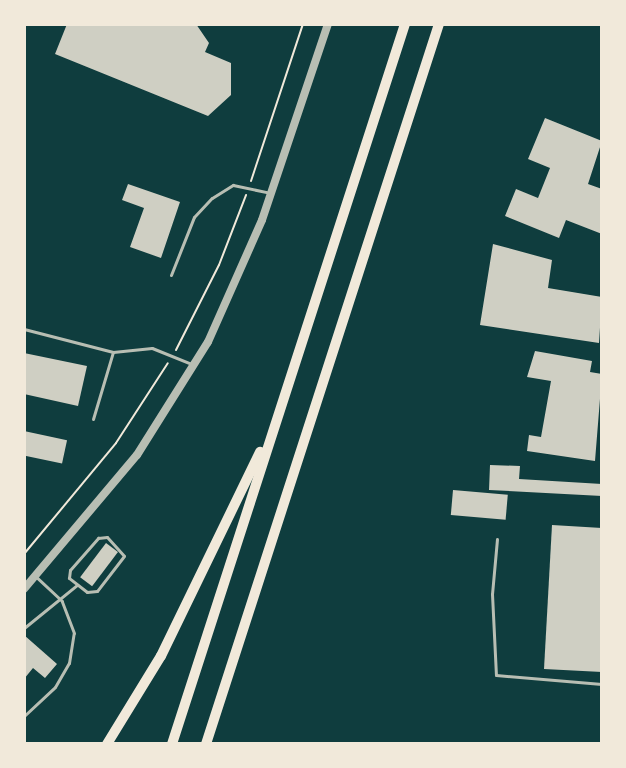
<!DOCTYPE html>
<style>
body{margin:0}
#map{position:relative;width:626px;height:768px;overflow:hidden;background:#0f3d3e;font-family:"Source Sans 3",sans-serif}
div>[style]{position:absolute}
[style*='--x']{left:calc(var(--x)*1px);top:calc(var(--y)*1px);width:calc(var(--w)*1px);rotate:calc(var(--a)*1deg)}
.building>*{inset:0;background:#cfcfc3;transform-origin:0 0}
.path>*{height:2px;margin:-1px;padding:0 1px;transform-origin:1px;border-radius:1px;background:#f1e9da}
.service>*{height:3px;margin:-1.5px;padding:0 1.5px;transform-origin:1.5px;border-radius:1.5px;background:#b8beb3}
.tertiary>*{height:8px;margin:-4px;padding:0 4px;transform-origin:4px;border-radius:4px;background:#b8beb3}
.motorway>*{height:10px;margin:-5px;padding:0 5px;transform-origin:5px;border-radius:5px;background:#f1e9da}
span{translate:-50% -50%;white-space:nowrap;text-align:center;line-height:1.15;-webkit-text-stroke:6px #f1e9da;paint-order:stroke}
.frame{position:absolute;inset:0;border:26px solid #f1e9da;pointer-events:none}
</style>
<div id="map">
<div class="building">
<i style="clip-path:polygon(67px 24px,196px 24px,209px 43px,205px 52px,231px 63px,231px 95px,208px 116px,55px 54px)"></i>
<i style="clip-path:polygon(545px 118px,602px 141px,588px 184px,602px 189px,602px 234px,566px 220px,559px 238px,505px 216px,516px 189px,538px 198px,550px 168px,528px 159px)"></i>
<i style="clip-path:polygon(128px 184px,180px 202px,161px 258px,130px 247px,144px 208px,122px 200px)"></i>
<i style="clip-path:polygon(493px 244px,552px 260px,548px 288px,602px 297px,599px 343px,480px 325px)"></i>
<i style="clip-path:polygon(535px 351px,592px 361px,590px 372px,602px 374px,595px 461px,527px 451px,529px 435px,541px 437px,551px 381px,527px 377px)"></i>
<i style="clip-path:polygon(24px 353px,87px 366px,78px 406px,24px 394px)"></i>
<i style="left:24px;top:431px;width:44px;height:24px;rotate:12deg"></i>
<i style="clip-path:polygon(490px 465px,520px 466px,519px 479px,602px 484px,602px 496px,489px 490px)"></i>
<i style="left:453px;top:490px;width:55px;height:25px;rotate:5deg"></i>
<i style="clip-path:polygon(552px 525px,602px 528px,602px 672px,544px 669px)"></i>
<i style="left:106px;top:543px;width:15px;height:43px;rotate:37deg"></i>
<i style="clip-path:polygon(24px 635px,57px 664px,45px 678px,33px 668px,24px 679px)"></i>
</div>
<div class="path">
<i style="--x:251;--y:181;--w:165;--a:-71.7"></i>
<i style="--x:176;--y:350;--w:95;--a:-63.2"></i>
<i style="--x:219;--y:265;--w:75;--a:-68.9"></i>
<i style="--x:24;--y:554;--w:144;--a:-50.3"></i>
<i style="--x:116;--y:443;--w:95;--a:-57"></i>
</div>
<div class="service">
<i style="--x:171;--y:275;--w:62;--a:-68.4"></i>
<i style="--x:194;--y:217;--w:26;--a:-47"></i>
<i style="--x:212;--y:198;--w:25;--a:-32"></i>
<i style="--x:233;--y:185;--w:38;--a:12"></i>
<i style="--x:24;--y:329;--w:92;--a:14.5"></i>
<i style="--x:93;--y:419;--w:70;--a:-73.4"></i>
<i style="--x:113;--y:352;--w:39;--a:-6"></i>
<i style="--x:152;--y:348;--w:45;--a:22"></i>
<i style="--x:107;--y:537;--w:25;--a:48"></i>
<i style="--x:124;--y:556;--w:44;--a:127.6"></i>
<i style="--x:97;--y:591;--w:10;--a:174"></i>
<i style="--x:87;--y:592;--w:23;--a:-142"></i>
<i style="--x:69;--y:578;--w:8;--a:-83"></i>
<i style="--x:70;--y:570;--w:43;--a:-48.8"></i>
<i style="--x:98;--y:538;--w:9;--a:-6"></i>
<i style="--x:497;--y:539;--w:55;--a:95.2"></i>
<i style="--x:492;--y:594;--w:81;--a:87.2"></i>
<i style="--x:496;--y:675;--w:106;--a:4.9"></i>
<i style="--x:24;--y:628;--w:68;--a:-39.1"></i>
<i style="--x:24;--y:716;--w:42;--a:-43.1"></i>
<i style="--x:55;--y:687;--w:28;--a:-60"></i>
<i style="--x:69;--y:663;--w:30;--a:-81"></i>
<i style="--x:74;--y:633;--w:34;--a:-111"></i>
<i style="--x:62;--y:601;--w:35;--a:-137"></i>
</div>
<div class="tertiary">
<i style="--x:24;--y:589;--w:175;--a:-49.9"></i>
<i style="--x:137;--y:455;--w:133;--a:-57.9"></i>
<i style="--x:208;--y:342;--w:133;--a:-66.1"></i>
<i style="--x:262;--y:220;--w:207;--a:-71.4"></i>
</div>
<div class="motorway">
<i style="--x:107;--y:744;--w:103;--a:-58.5"></i>
<i style="--x:161;--y:656;--w:227;--a:-64.1"></i>
<i style="--x:172;--y:744;--w:757;--a:-72.07"></i>
<i style="--x:206;--y:744;--w:757;--a:-72.07"></i>
</div>
<div class="frame"></div>
</div>
